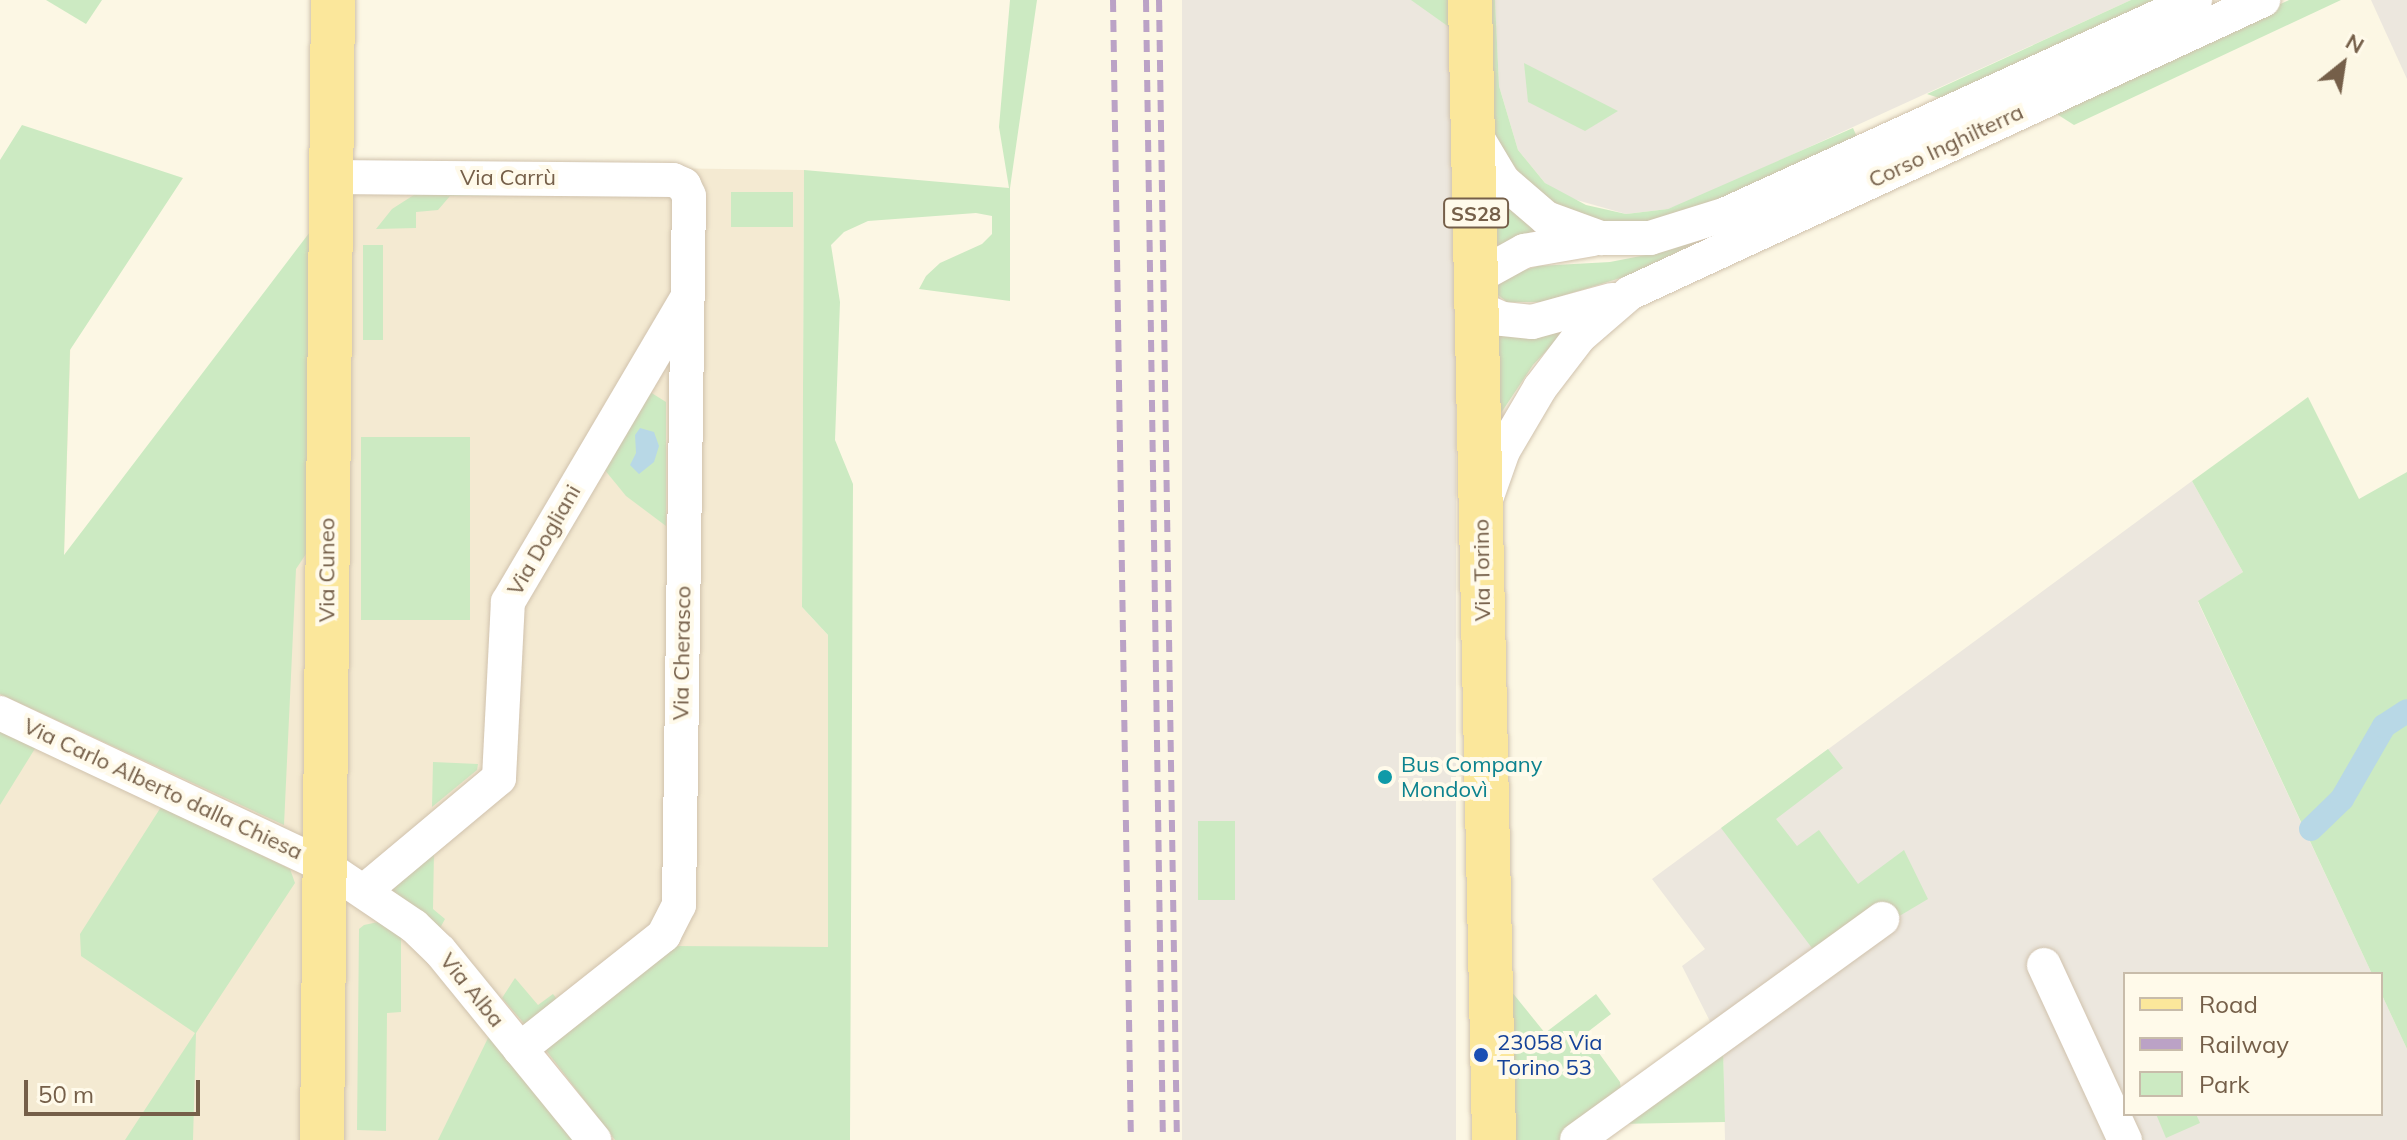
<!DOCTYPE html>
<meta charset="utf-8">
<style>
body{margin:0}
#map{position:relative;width:2407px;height:1140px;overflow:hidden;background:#fcf7e4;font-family:Mulish,sans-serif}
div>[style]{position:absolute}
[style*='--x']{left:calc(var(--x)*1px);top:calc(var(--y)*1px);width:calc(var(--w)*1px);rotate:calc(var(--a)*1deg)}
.residential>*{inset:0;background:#f4ead2}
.industrial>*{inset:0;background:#ece7de;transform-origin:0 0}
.green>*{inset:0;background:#cceac2;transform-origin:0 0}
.water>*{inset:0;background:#b8d8e6}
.canal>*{height:24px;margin:-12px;padding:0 12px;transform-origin:12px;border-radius:12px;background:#b8d8e6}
.roads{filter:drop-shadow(0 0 2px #d0c2ad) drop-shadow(0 0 2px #d0c2ad)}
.minor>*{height:34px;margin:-17px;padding:0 17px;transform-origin:17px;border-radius:17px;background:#fff}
.major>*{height:44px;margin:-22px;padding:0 22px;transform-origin:22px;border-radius:22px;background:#fbe79b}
.rail>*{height:6px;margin-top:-3px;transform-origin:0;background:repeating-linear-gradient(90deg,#bba2c6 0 12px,transparent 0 20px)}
.dots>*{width:22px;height:22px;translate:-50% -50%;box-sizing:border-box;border:4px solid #fffaea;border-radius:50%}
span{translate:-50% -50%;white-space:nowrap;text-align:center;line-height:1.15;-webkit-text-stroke:8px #fffaea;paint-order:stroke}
.shield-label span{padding:2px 6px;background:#fffaea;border:2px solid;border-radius:6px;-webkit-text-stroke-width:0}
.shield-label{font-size:20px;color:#755f49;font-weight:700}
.street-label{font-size:22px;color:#755f49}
.culture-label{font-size:22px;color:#0d838f}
.left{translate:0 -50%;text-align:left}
.transit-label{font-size:22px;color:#164399}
.legend{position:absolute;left:2123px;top:972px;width:260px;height:144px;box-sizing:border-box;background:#fffaea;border:2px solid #c8bcaa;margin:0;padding:10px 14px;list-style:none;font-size:24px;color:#755f49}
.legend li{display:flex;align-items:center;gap:16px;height:40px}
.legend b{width:40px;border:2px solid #c8bcaa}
.north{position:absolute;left:2303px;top:24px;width:80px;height:80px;-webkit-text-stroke:6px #fffaea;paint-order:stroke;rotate:30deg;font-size:22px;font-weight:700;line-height:32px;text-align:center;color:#755f49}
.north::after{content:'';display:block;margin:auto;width:28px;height:36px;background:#755f49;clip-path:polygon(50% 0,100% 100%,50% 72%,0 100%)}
.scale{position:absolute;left:24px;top:1080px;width:176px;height:36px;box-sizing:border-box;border:4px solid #755f49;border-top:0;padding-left:10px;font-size:24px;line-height:28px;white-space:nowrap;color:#755f49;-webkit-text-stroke:6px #fffaea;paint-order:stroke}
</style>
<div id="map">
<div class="residential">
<i style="clip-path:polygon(346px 164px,804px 170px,802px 607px,828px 635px,829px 1140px,0 1140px,0 198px,74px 227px,64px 556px,159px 588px)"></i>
</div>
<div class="industrial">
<i style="left:1182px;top:0;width:274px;height:1140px"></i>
<i style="clip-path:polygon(1495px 0,2131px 0,1691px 201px,1668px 209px,1626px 214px,1566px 197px,1545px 183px,1518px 150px,1499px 86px)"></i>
<i style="clip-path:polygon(2371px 0,2407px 0,2407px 79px)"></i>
<i style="clip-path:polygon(2192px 481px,2243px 572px,2198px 602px,2372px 974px,2125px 974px,2125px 1114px,2381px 1114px,2381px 993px,2407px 1049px,2407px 1140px,1725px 1140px,1723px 1047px,1682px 966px,1705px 949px,1652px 879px)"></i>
</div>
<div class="green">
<i style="clip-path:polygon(46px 0,102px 0,86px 24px)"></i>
<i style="clip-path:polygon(1010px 0,1037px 0,1010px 188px,1010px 301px,919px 289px,926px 276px,940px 263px,982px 244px,992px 234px,992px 216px,976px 213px,868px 221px,844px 232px,831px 245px,840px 302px,835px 440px,853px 484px,850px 1140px,615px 1140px,542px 1045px,669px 946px,828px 947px,828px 635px,802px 607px,804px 170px,1009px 188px,999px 127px)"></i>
<i style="clip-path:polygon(1411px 0,1456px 0,1456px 32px)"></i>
<i style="clip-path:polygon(1485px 0,1495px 0,1499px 86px,1518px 150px,1545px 183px,1586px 205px,1626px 214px,1668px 209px,1853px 128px,1857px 137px,1722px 199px,1653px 223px,1610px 225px,1566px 211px,1527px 183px,1498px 144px,1490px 118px)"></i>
<i style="clip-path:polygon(2131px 0,2158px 0,1942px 99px,1927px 94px)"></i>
<i style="clip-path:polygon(2289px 0,2341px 0,2074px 125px,2052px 111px)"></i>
<i style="clip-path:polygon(1524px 63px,1618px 111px,1585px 131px,1528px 102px)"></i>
<i style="clip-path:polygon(22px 125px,183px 178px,70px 350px,64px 555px,316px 224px,310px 548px,296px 569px,284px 825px,0 694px,0 160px)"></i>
<i style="clip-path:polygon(1863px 164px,1627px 276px,1542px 302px,1507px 302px,1498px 295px,1497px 285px,1518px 272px,1538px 266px,1610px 262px,1661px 252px)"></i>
<i style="clip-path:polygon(495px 186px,500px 196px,450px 196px,438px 210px,416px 212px,416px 228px,376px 229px,392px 209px,420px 191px)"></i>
<i style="clip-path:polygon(1493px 187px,1540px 230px,1517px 236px,1495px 248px)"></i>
<i style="left:731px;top:192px;width:62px;height:35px"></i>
<i style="left:363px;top:245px;width:20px;height:95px"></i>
<i style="clip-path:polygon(1565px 331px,1533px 365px,1495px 422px,1494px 334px,1532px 338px)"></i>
<i style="clip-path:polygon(650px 392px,666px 402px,666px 526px,626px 496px,604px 469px)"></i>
<i style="clip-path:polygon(2308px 397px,2359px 499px,2407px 472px,2407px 1049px,2381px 993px,2381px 974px,2372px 974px,2198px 601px,2243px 572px,2192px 481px)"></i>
<i style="left:361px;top:437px;width:109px;height:183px"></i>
<i style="clip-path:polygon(0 730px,36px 747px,0 805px)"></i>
<i style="clip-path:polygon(1828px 749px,1843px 768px,1776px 819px,1797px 846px,1819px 830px,1858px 884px,1904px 850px,1928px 899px,1891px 921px,1818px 956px,1721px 828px)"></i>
<i style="clip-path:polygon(433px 762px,478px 764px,477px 770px,432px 807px)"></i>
<i style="clip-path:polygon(161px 807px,290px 869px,295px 883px,196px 1033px,193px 1140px,125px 1140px,195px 1033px,81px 956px,80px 934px)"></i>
<i style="left:1198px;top:821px;width:37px;height:79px"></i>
<i style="clip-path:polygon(434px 851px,433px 909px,445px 919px,439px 930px,389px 888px)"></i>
<i style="clip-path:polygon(378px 922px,401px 935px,401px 1012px,387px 1013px,386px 1131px,357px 1130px,359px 929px,364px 925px)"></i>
<i style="clip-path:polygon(515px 978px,538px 1005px,553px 994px,559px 1002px,528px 1028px,502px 998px)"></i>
<i style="clip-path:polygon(1507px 986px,1545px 1033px,1596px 994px,1611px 1014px,1585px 1034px,1620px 1082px,1622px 1099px,1566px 1140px,1511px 1140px)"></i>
<i style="clip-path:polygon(489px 1036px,573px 1140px,438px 1140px)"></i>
<i style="clip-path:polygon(1723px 1047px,1725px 1122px,1616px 1124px)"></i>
<i style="clip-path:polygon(2156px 1114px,2196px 1114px,2200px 1123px,2166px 1138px)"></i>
</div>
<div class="water">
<i style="clip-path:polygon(640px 428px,654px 432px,659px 446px,654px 462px,639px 474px,630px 465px,636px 453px,635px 435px)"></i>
</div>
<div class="canal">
<i style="--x:2311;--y:829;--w:43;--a:-44.1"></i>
<i style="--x:2342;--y:799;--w:84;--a:-60.1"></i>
<i style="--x:2384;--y:726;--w:27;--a:-33"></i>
</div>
<div class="roads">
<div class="minor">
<i style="--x:1475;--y:134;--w:55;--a:59.2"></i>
<i style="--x:1503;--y:181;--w:57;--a:40.7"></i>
<i style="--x:1546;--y:218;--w:59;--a:20"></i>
<i style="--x:1601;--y:238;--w:49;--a:0"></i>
<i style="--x:1650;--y:238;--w:77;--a:-17.3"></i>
<i style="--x:1724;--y:215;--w:518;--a:-24.54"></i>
<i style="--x:330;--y:177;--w:343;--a:0.5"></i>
<i style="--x:673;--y:180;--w:12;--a:24"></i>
<i style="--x:684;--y:185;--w:12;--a:66"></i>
<i style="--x:689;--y:196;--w:709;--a:90.81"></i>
<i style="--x:679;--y:905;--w:34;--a:117"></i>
<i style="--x:664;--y:935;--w:184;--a:141.6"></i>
<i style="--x:1477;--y:277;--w:54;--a:-29"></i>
<i style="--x:1524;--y:251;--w:70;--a:-9.9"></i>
<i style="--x:1478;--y:308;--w:27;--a:24"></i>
<i style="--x:1503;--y:319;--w:29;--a:6"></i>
<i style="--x:1532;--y:322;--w:83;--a:-15.4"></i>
<i style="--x:1486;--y:499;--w:51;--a:-70.5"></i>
<i style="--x:1503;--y:451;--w:73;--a:-59.6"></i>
<i style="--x:1540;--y:388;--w:64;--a:-52.6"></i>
<i style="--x:1579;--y:337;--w:67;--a:-40.8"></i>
<i style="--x:1630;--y:293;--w:698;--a:-24.84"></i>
<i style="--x:0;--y:713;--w:359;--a:25.2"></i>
<i style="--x:325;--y:866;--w:107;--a:34"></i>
<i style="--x:414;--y:926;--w:36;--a:44"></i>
<i style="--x:440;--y:951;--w:244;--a:50.8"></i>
<i style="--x:364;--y:891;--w:176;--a:-39.9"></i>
<i style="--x:499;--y:778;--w:176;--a:-87.1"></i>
<i style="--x:508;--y:602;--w:351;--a:-59.5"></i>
<i style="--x:2044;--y:965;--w:193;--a:65.2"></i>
<i style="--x:1577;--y:1140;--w:377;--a:-35.9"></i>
</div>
<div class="major">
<i style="--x:1470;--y:0;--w:1140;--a:88.79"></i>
<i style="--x:322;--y:1140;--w:1140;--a:-89.45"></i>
</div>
</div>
<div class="rail">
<i style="--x:1113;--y:0;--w:1140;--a:89.1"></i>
<i style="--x:1146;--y:0;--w:1140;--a:89.15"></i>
<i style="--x:1159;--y:0;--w:1140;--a:89.1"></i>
</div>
<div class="dots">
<i style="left:1385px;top:777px;background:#0f9aa8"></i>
<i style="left:1481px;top:1055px;background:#1a4fb4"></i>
</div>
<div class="shield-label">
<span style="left:1476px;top:213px">SS28</span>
</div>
<div class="street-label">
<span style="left:1946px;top:146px;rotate:-25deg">Corso Inghilterra</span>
<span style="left:508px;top:178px">Via Carrù</span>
<span style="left:544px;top:540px;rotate:-60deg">Via Dogliani</span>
<span style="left:327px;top:570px;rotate:-90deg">Via Cuneo</span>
<span style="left:1482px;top:570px;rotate:-91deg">Via Torino</span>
<span style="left:682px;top:653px;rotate:-89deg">Via Cherasco</span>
<span style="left:163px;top:789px;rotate:25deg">Via Carlo Alberto dalla Chiesa</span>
<span style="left:472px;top:990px;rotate:51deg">Via Alba</span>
</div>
<div class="culture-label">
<span class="left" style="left:1401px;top:777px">Bus Company<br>Mondovì</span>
</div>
<div class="transit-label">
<span class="left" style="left:1497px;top:1055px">23058 Via<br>Torino 53</span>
</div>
<ul class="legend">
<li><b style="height:10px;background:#fbe79b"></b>Road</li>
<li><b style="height:10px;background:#bba2c6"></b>Railway</li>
<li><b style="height:22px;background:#cceac2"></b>Park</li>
</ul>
<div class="north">N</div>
<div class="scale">50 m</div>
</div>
